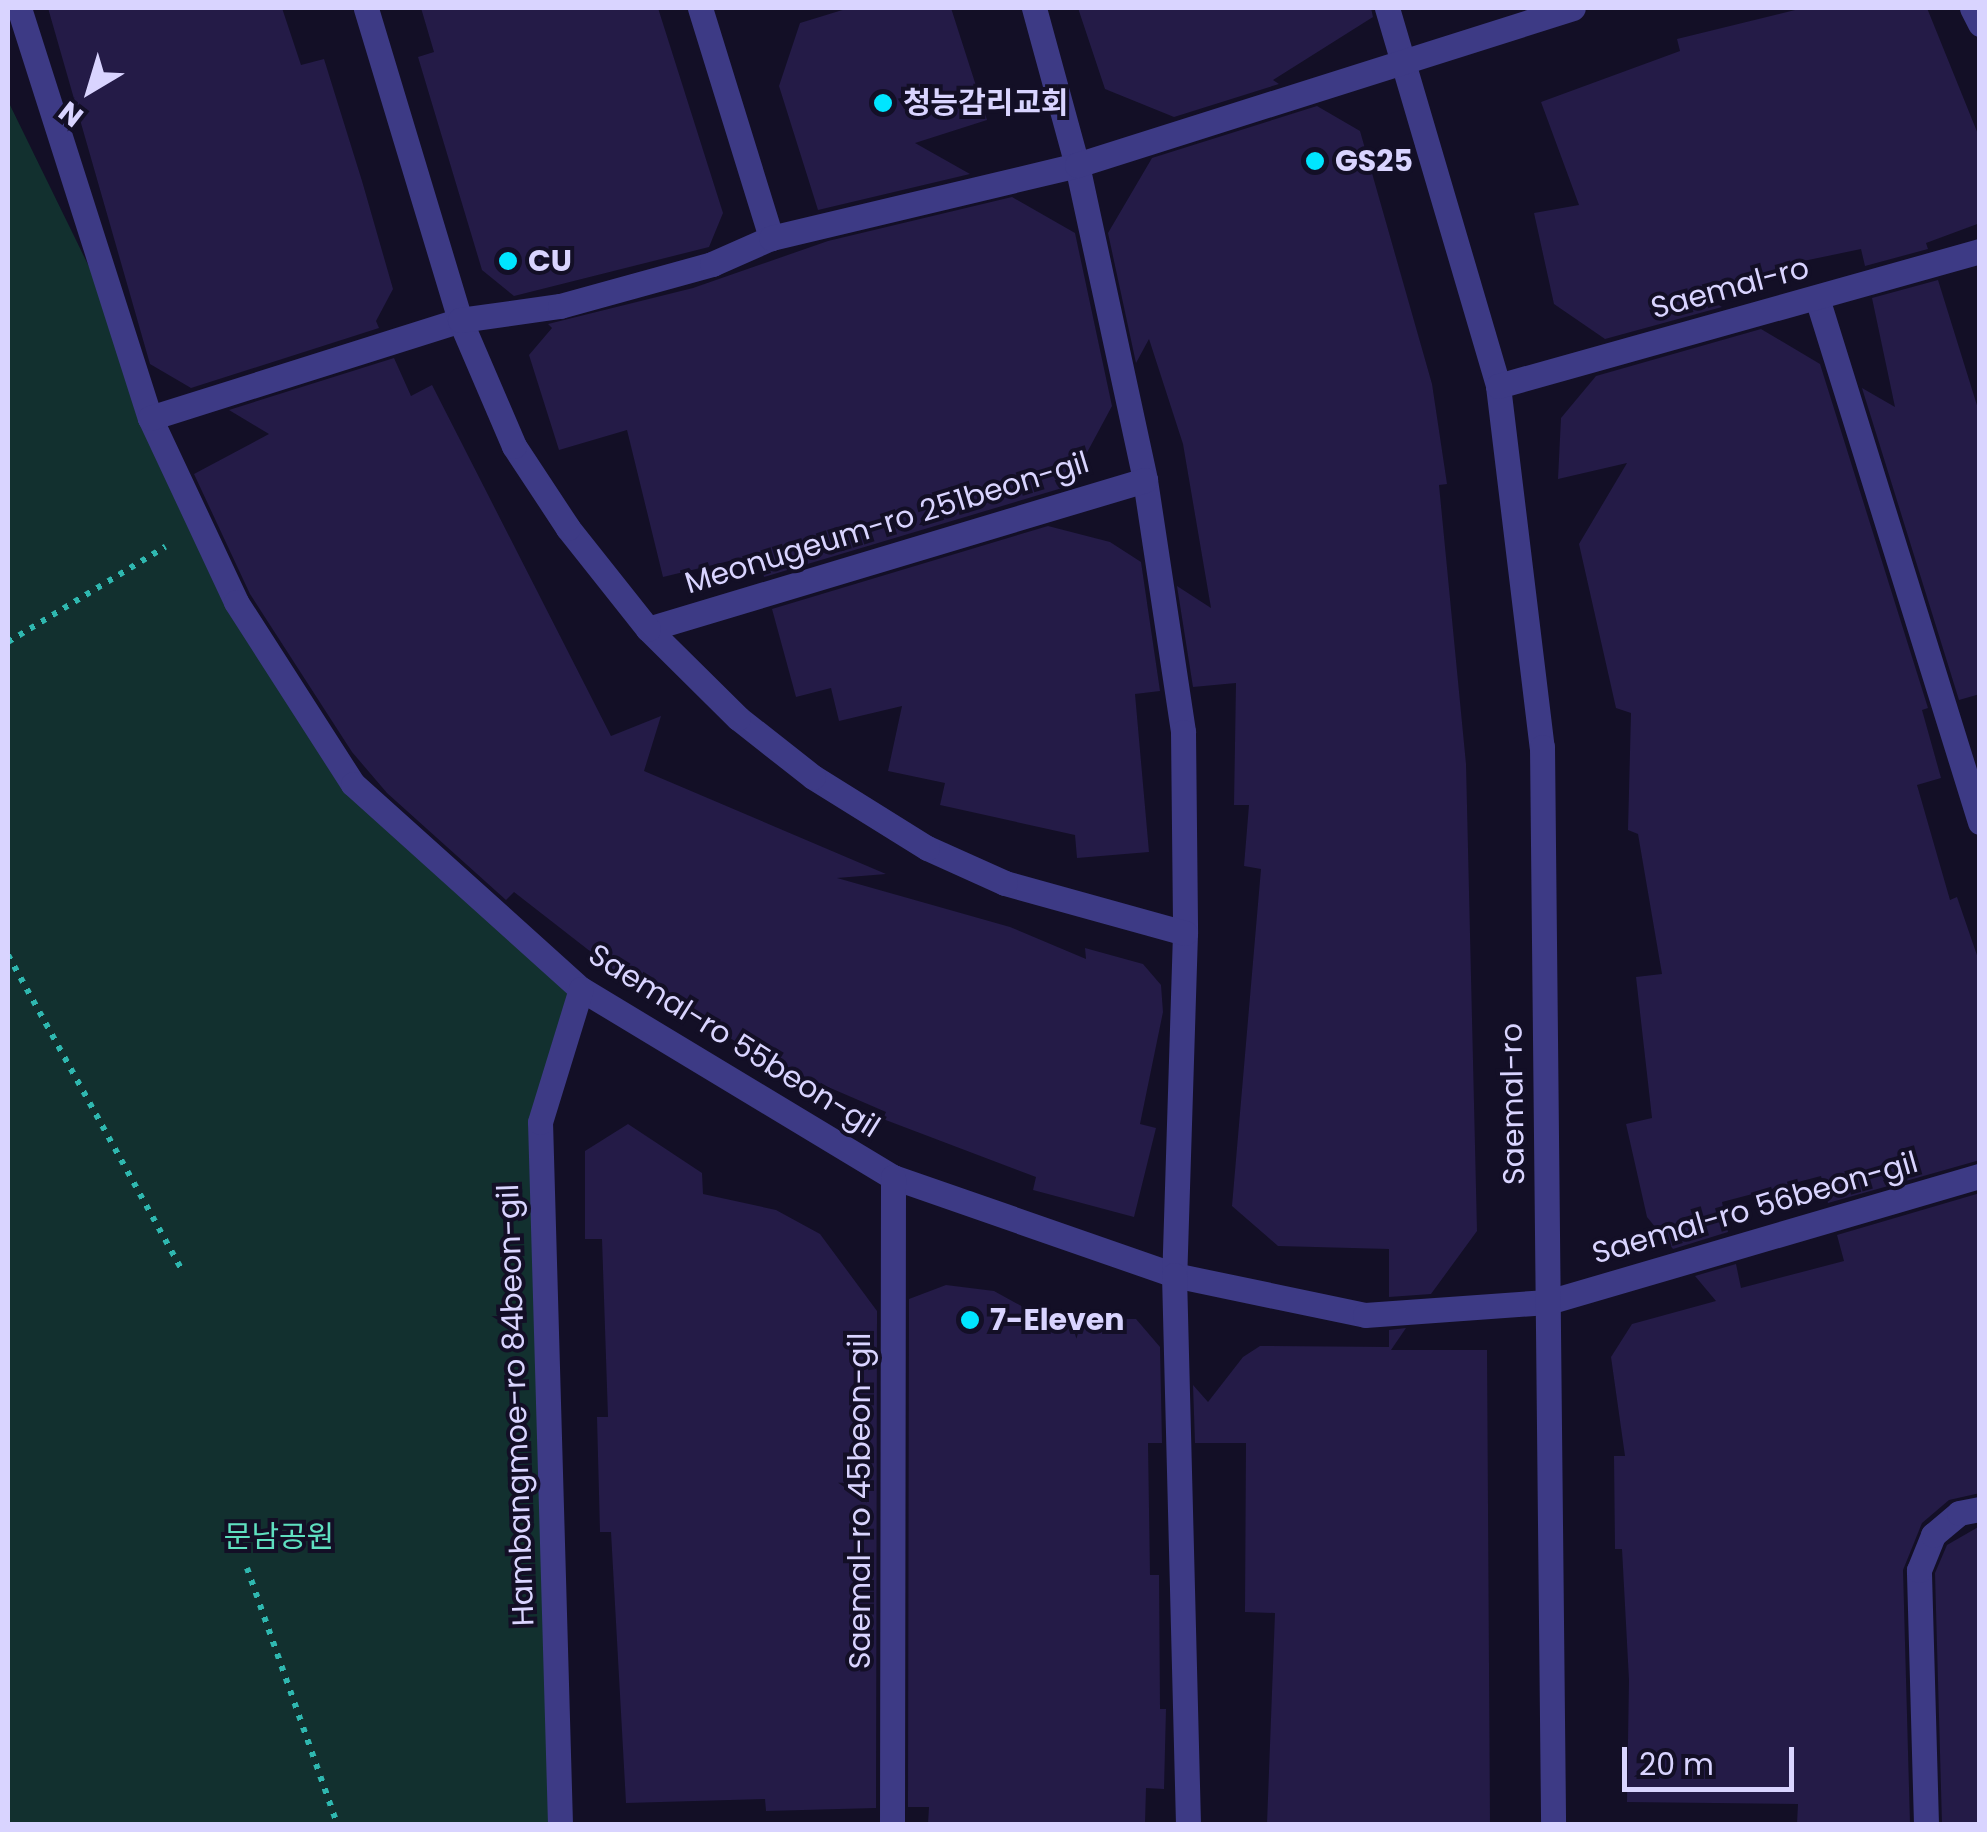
<!DOCTYPE html>
<meta charset="utf-8">
<style>
body{margin:0}
#map{position:relative;width:1987px;height:1832px;overflow:hidden;background:#130f26;font-family:Poppins,"Noto Sans KR",sans-serif}
div>[style]{position:absolute}
[style*='--x']{left:calc(var(--x)*1px);top:calc(var(--y)*1px);width:calc(var(--w)*1px);rotate:calc(var(--a)*1deg)}
.green>*{inset:0;background:#12302f}
.building>*{inset:0;background:#241b47}
.path>*{height:6px;margin-top:-3px;transform-origin:0;background:repeating-linear-gradient(90deg,#2fb8b0 0 5px,transparent 0 13px)}
.minor>*{height:25px;margin:-12.5px;padding:0 12.5px;transform-origin:12.5px;border-radius:12.5px;background:#3d3a85}
.dots>*{width:28px;height:28px;translate:-50% -50%;box-sizing:border-box;border:5px solid #130f26;border-radius:50%}
span{translate:-50% -50%;white-space:nowrap;text-align:center;line-height:1.15;-webkit-text-stroke:8px #130f26;paint-order:stroke}
.poi-label{font-size:30px;color:#d9d4ff;font-weight:700}
.left{translate:0 -50%;text-align:left}
.street-label{font-size:30px;color:#d9d4ff}
.park-label{font-size:30px;color:#5fe0c0}
.frame{position:absolute;inset:0;border:10px solid #d9d4ff;pointer-events:none}
.north{position:absolute;left:40px;top:40px;width:100px;height:100px;-webkit-text-stroke:8px #130f26;paint-order:stroke;rotate:218deg;font-size:28px;font-weight:700;line-height:40px;text-align:center;color:#d9d4ff}
.north::after{content:'';display:block;margin:auto;width:35px;height:45px;background:#d9d4ff;clip-path:polygon(50% 0,100% 100%,50% 72%,0 100%)}
.scale{position:absolute;left:1622px;top:1747px;width:172px;height:45px;box-sizing:border-box;border:5px solid #d9d4ff;border-top:0;padding-left:12px;font-size:30px;line-height:35px;white-space:nowrap;color:#d9d4ff;-webkit-text-stroke:8px #130f26;paint-order:stroke}
</style>
<div id="map">
<div class="green">
<i style="clip-path:polygon(8px 101px,119px 328px,236px 602px,353px 784px,581px 989px,540px 1122px,560px 1824px,8px 1824px)"></i>
</div>
<div class="building">
<i style="clip-path:polygon(48px 8px,282px 8px,301px 65px,324px 59px,362px 181px,393px 289px,376px 321px,379px 328px,191px 388px,150px 364px)"></i>
<i style="clip-path:polygon(421px 8px,658px 8px,723px 213px,709px 247px,514px 296px,482px 270px,418px 57px,434px 52px)"></i>
<i style="clip-path:polygon(849px 8px,951px 8px,987px 120px,915px 143px,970px 174px,818px 210px,779px 86px,800px 23px)"></i>
<i style="clip-path:polygon(1078px 8px,1371px 8px,1373px 17px,1273px 80px,1279px 84px,1174px 117px,1105px 89px)"></i>
<i style="clip-path:polygon(1803px 8px,1927px 8px,1980px 139px,1980px 223px,1926px 243px,1928px 249px,1865px 266px,1861px 249px,1775px 267px,1777px 275px,1698px 293px,1722px 307px,1605px 339px,1554px 304px,1534px 213px,1579px 205px,1541px 102px,1680px 51px,1677px 39px)"></i>
<i style="clip-path:polygon(1317px 106px,1360px 131px,1432px 384px,1447px 484px,1439px 485px,1466px 764px,1477px 1231px,1431px 1294px,1389px 1297px,1389px 1249px,1278px 1246px,1232px 1206px,1261px 869px,1244px 866px,1249px 805px,1234px 805px,1236px 683px,1193px 687px,1177px 586px,1211px 608px,1183px 444px,1149px 339px,1136px 363px,1108px 233px,1152px 158px)"></i>
<i style="clip-path:polygon(1012px 197px,1075px 233px,1112px 406px,1069px 486px,764px 577px,758px 554px,663px 577px,627px 430px,559px 450px,529px 355px,552px 328px,548px 324px,693px 288px,828px 241px)"></i>
<i style="clip-path:polygon(1938px 280px,1980px 415px,1980px 694px,1959px 700px,1862px 388px,1895px 407px,1872px 298px)"></i>
<i style="clip-path:polygon(1761px 329px,1820px 364px,1928px 708px,1922px 710px,1941px 778px,1917px 785px,1950px 900px,1957px 897px,1980px 964px,1980px 1160px,1828px 1203px,1821px 1176px,1722px 1202px,1728px 1232px,1673px 1249px,1647px 1217px,1626px 1124px,1652px 1118px,1636px 977px,1662px 974px,1638px 834px,1628px 830px,1631px 713px,1616px 708px,1579px 544px,1627px 463px,1558px 479px,1561px 418px,1596px 376px)"></i>
<i style="clip-path:polygon(394px 358px,411px 396px,432px 385px,611px 736px,661px 716px,644px 771px,886px 874px,837px 878px,1010px 927px,1086px 959px,1085px 948px,1143px 964px,1161px 985px,1163px 1012px,1140px 1124px,1156px 1128px,1134px 1217px,1033px 1190px,1036px 1177px,883px 1119px,886px 1112px,761px 1058px,622px 968px,618px 973px,514px 892px,506px 900px,387px 793px,352px 752px,250px 594px,194px 474px,269px 434px,229px 410px)"></i>
<i style="clip-path:polygon(1048px 526px,1110px 542px,1141px 562px,1160px 691px,1135px 694px,1149px 852px,1077px 858px,1075px 835px,940px 805px,945px 783px,888px 771px,902px 706px,839px 721px,831px 688px,796px 697px,772px 609px)"></i>
<i style="clip-path:polygon(628px 1124px,702px 1173px,703px 1194px,776px 1210px,820px 1234px,877px 1311px,876px 1808px,766px 1811px,765px 1799px,626px 1803px,611px 1532px,600px 1532px,597px 1417px,608px 1417px,602px 1239px,585px 1239px,585px 1151px)"></i>
<i style="clip-path:polygon(1980px 1193px,1980px 1493px,1949px 1500px,1922px 1523px,1903px 1570px,1910px 1824px,1797px 1824px,1798px 1804px,1627px 1802px,1629px 1680px,1622px 1549px,1615px 1549px,1614px 1456px,1625px 1456px,1611px 1357px,1632px 1324px,1716px 1301px,1695px 1276px,1736px 1264px,1741px 1288px,1844px 1261px,1837px 1235px)"></i>
<i style="clip-path:polygon(946px 1285px,994px 1291px,1043px 1318px,1136px 1319px,1160px 1347px,1162px 1443px,1148px 1443px,1150px 1575px,1159px 1575px,1160px 1709px,1166px 1709px,1164px 1789px,1146px 1788px,1145px 1824px,928px 1824px,929px 1807px,908px 1807px,909px 1299px)"></i>
<i style="clip-path:polygon(1406px 1328px,1391px 1350px,1487px 1350px,1490px 1824px,1267px 1824px,1275px 1613px,1245px 1612px,1246px 1443px,1195px 1443px,1193px 1385px,1208px 1402px,1243px 1357px,1260px 1346px,1389px 1347px,1389px 1330px)"></i>
<i style="clip-path:polygon(1980px 1526px,1980px 1824px,1942px 1824px,1935px 1573px,1947px 1545px)"></i>
</div>
<div class="path">
<i style="--x:8;--y:642;--w:184;--a:-31.2"></i>
<i style="--x:8;--y:955;--w:358;--a:61.1"></i>
<i style="--x:247;--y:1568;--w:271;--a:70.6"></i>
</div>
<div class="minor">
<i style="--x:19;--y:8;--w:430;--a:72.3"></i>
<i style="--x:150;--y:418;--w:203;--a:64.9"></i>
<i style="--x:236;--y:602;--w:216;--a:57.3"></i>
<i style="--x:353;--y:784;--w:307;--a:42"></i>
<i style="--x:581;--y:989;--w:364;--a:31.1"></i>
<i style="--x:893;--y:1177;--w:298;--a:19.2"></i>
<i style="--x:1174;--y:1275;--w:195;--a:11.8"></i>
<i style="--x:1365;--y:1315;--w:183;--a:-4.1"></i>
<i style="--x:1548;--y:1302;--w:450;--a:-16.3"></i>
<i style="--x:700;--y:8;--w:241;--a:72.8"></i>
<i style="--x:1034;--y:8;--w:163;--a:74.7"></i>
<i style="--x:1077;--y:165;--w:322;--a:77.8"></i>
<i style="--x:1145;--y:480;--w:255;--a:81.4"></i>
<i style="--x:1183;--y:732;--w:201;--a:89.4"></i>
<i style="--x:1185;--y:933;--w:342;--a:91.8"></i>
<i style="--x:1174;--y:1275;--w:549;--a:88.54"></i>
<i style="--x:1387;--y:8;--w:394;--a:73.6"></i>
<i style="--x:1498;--y:386;--w:364;--a:83.1"></i>
<i style="--x:1542;--y:747;--w:1077;--a:89.41"></i>
<i style="--x:1972;--y:8;--w:18;--a:63"></i>
<i style="--x:1817;--y:298;--w:549;--a:72.72"></i>
<i style="--x:1498;--y:386;--w:501;--a:-15.65"></i>
<i style="--x:150;--y:418;--w:325;--a:-17.5"></i>
<i style="--x:460;--y:320;--w:326;--a:-106.8"></i>
<i style="--x:648;--y:629;--w:519;--a:-16.69"></i>
<i style="--x:1185;--y:933;--w:187;--a:-164.5"></i>
<i style="--x:1005;--y:883;--w:85;--a:-155.8"></i>
<i style="--x:927;--y:848;--w:134;--a:-148.1"></i>
<i style="--x:813;--y:777;--w:95;--a:-141.8"></i>
<i style="--x:738;--y:718;--w:127;--a:-135.3"></i>
<i style="--x:648;--y:629;--w:129;--a:-128.4"></i>
<i style="--x:568;--y:528;--w:98;--a:-123.4"></i>
<i style="--x:514;--y:446;--w:137;--a:-113.2"></i>
<i style="--x:460;--y:320;--w:101;--a:-8"></i>
<i style="--x:560;--y:306;--w:158;--a:-15.4"></i>
<i style="--x:712;--y:264;--w:64;--a:-23.8"></i>
<i style="--x:771;--y:238;--w:315;--a:-13.4"></i>
<i style="--x:1077;--y:165;--w:520;--a:-17.56"></i>
<i style="--x:560;--y:1824;--w:702;--a:-91.63"></i>
<i style="--x:540;--y:1122;--w:139;--a:-72.9"></i>
<i style="--x:892;--y:1824;--w:647;--a:-89.91"></i>
<i style="--x:1926;--y:1824;--w:254;--a:-91.6"></i>
<i style="--x:1919;--y:1570;--w:38;--a:-68"></i>
<i style="--x:1933;--y:1535;--w:34;--a:-40"></i>
<i style="--x:1959;--y:1513;--w:21;--a:-11"></i>
</div>
<div class="dots">
<i style="left:883px;top:103px;background:#00e5ff"></i>
<i style="left:1315px;top:161px;background:#00e5ff"></i>
<i style="left:508px;top:261px;background:#00e5ff"></i>
<i style="left:970px;top:1320px;background:#00e5ff"></i>
</div>
<div class="poi-label">
<span class="left" style="left:903px;top:103px">청능감리교회</span>
<span class="left" style="left:1335px;top:161px">GS25</span>
<span class="left" style="left:528px;top:261px">CU</span>
<span class="left" style="left:990px;top:1320px">7-Eleven</span>
</div>
<div class="street-label">
<span style="left:1730px;top:288px;rotate:-15deg">Saemal-ro</span>
<span style="left:887px;top:523px;rotate:-17deg">Meonugeum-ro 251beon-gil</span>
<span style="left:734px;top:1041px;rotate:32deg">Saemal-ro 55beon-gil</span>
<span style="left:1513px;top:1104px;rotate:-91deg">Saemal-ro</span>
<span style="left:1755px;top:1208px;rotate:-16deg">Saemal-ro 56beon-gil</span>
<span style="left:516px;top:1405px;rotate:-92deg">Hambangmoe-ro 84beon-gil</span>
<span style="left:860px;top:1501px;rotate:-90deg">Saemal-ro 45beon-gil</span>
</div>
<div class="park-label">
<span style="left:279px;top:1537px">문남공원</span>
</div>
<div class="frame"></div>
<div class="north">N</div>
<div class="scale">20 m</div>
</div>
